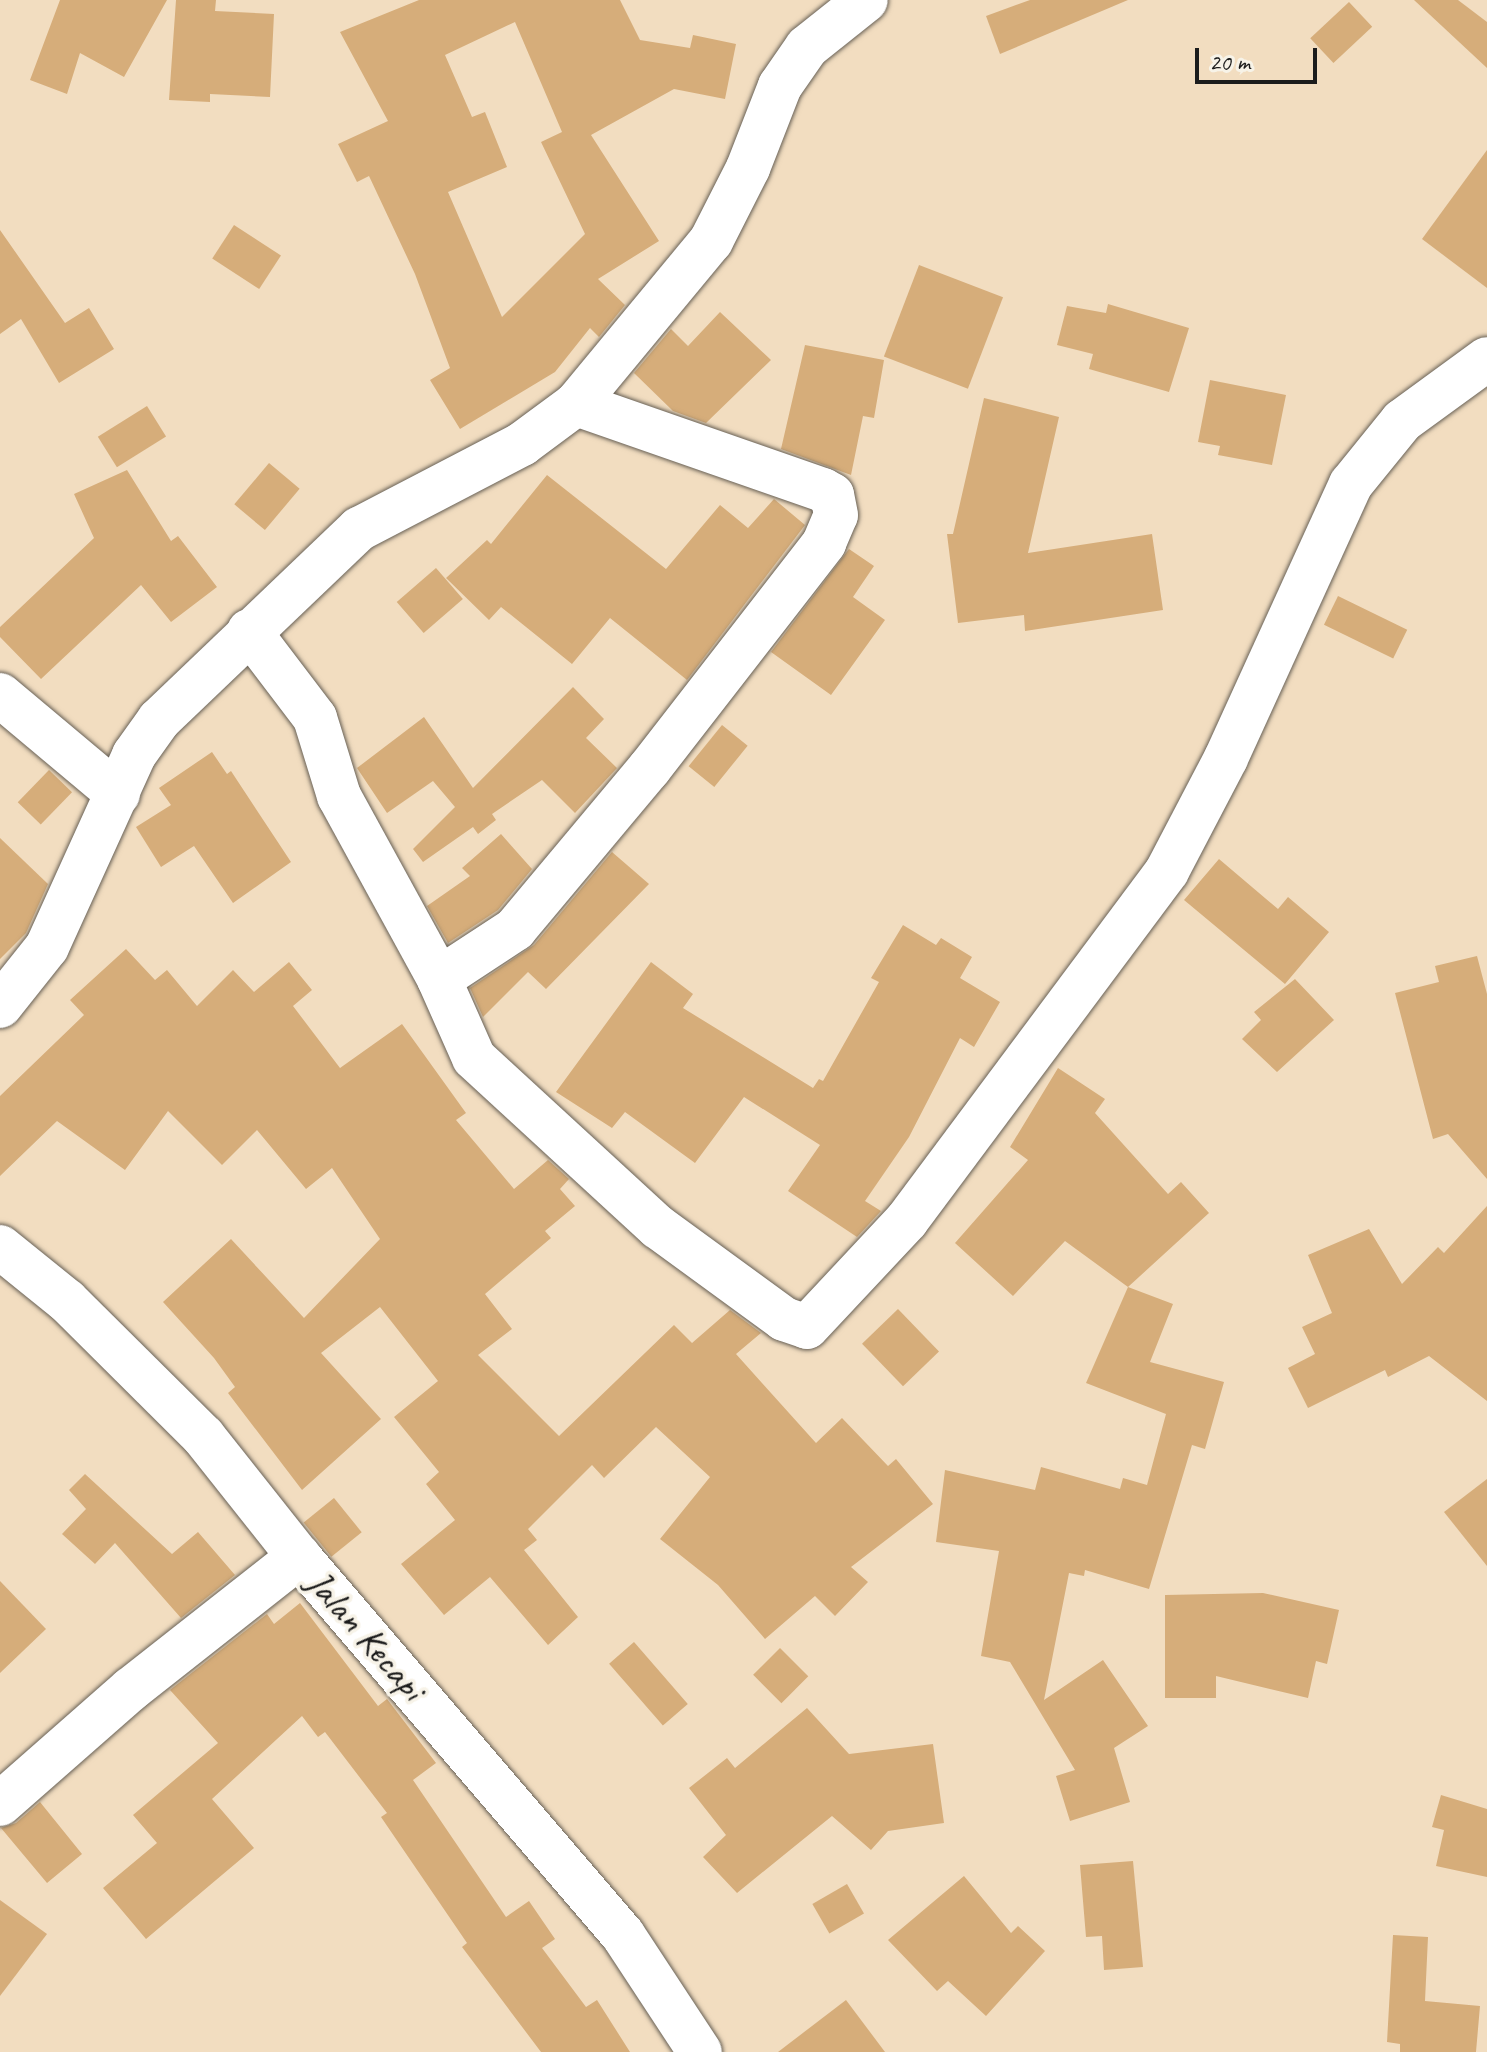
<!DOCTYPE html>
<style>
body{margin:0}
#map{position:relative;width:1487px;height:2052px;overflow:hidden;background:#f2ddc0;font-family:Caveat,sans-serif}
div>[style]{position:absolute}
[style*='--x']{left:calc(var(--x)*1px);top:calc(var(--y)*1px);width:calc(var(--w)*1px);rotate:calc(var(--a)*1deg)}
.building>*{inset:0;background:#d6ad7a;transform-origin:0 0}
.roads{filter:drop-shadow(0 0 2px #676055) drop-shadow(0 0 2px #676055)}
.minor>*{height:44px;margin:-22px;padding:0 22px;transform-origin:22px;border-radius:22px;background:#fff}
span{translate:-50% -50%;white-space:nowrap;text-align:center;line-height:1.15;-webkit-text-stroke:7px #f7f3e8;paint-order:stroke}
.street-label{font-size:38px;color:#1c1c1c}
.scale{position:absolute;left:1195px;top:48px;width:122px;height:36px;box-sizing:border-box;border:4px solid #1c1c1c;border-top:0;padding-left:10px;font-size:24px;line-height:28px;white-space:nowrap;color:#1c1c1c;-webkit-text-stroke:6px #f7f3e8;paint-order:stroke}
</style>
<div id="map">
<div class="building">
<i style="clip-path:polygon(60px 0,167px 0,124px 77px,80px 53px,67px 94px,30px 80px)"></i>
<i style="clip-path:polygon(176px 0,216px 0,215px 11px,274px 14px,270px 97px,210px 94px,210px 102px,169px 100px)"></i>
<i style="clip-path:polygon(evenodd,419px 0,620px 0,640px 40px,690px 48px,693px 35px,736px 44px,725px 99px,674px 89px,591px 135px,659px 241px,598px 279px,625px 305px,599px 337px,590px 328px,555px 372px,460px 429px,430px 380px,450px 368px,415px 274px,369px 176px,357px 182px,338px 144px,388px 121px,340px 32px,419px 0,515px 22px,562px 132px,541px 142px,585px 234px,502px 317px,448px 192px,507px 167px,485px 112px,472px 117px,445px 55px,515px 22px)"></i>
<i style="clip-path:polygon(1030px 0,1128px 0,1000px 54px,986px 16px)"></i>
<i style="clip-path:polygon(1414px 0,1458px 0,1487px 22px,1487px 68px)"></i>
<i style="left:1349px;top:2px;width:34px;height:53px;rotate:47deg"></i>
<i style="clip-path:polygon(1487px 150px,1487px 288px,1422px 239px)"></i>
<i style="left:234px;top:225px;width:56px;height:40px;rotate:33deg"></i>
<i style="clip-path:polygon(0 230px,65px 323px,89px 308px,114px 349px,59px 383px,21px 319px,0 334px)"></i>
<i style="left:919px;top:265px;width:90px;height:98px;rotate:21deg"></i>
<i style="clip-path:polygon(1108px 304px,1189px 328px,1169px 392px,1089px 369px,1093px 354px,1057px 345px,1067px 306px,1106px 313px)"></i>
<i style="clip-path:polygon(720px 312px,771px 360px,706px 423px,673px 411px,634px 373px,671px 329px,688px 346px)"></i>
<i style="clip-path:polygon(805px 345px,884px 360px,874px 418px,863px 416px,851px 475px,781px 449px)"></i>
<i style="clip-path:polygon(1210px 380px,1286px 395px,1272px 465px,1218px 455px,1220px 446px,1198px 442px)"></i>
<i style="clip-path:polygon(984px 398px,1059px 417px,1028px 553px,1152px 534px,1163px 610px,1025px 631px,1024px 615px,958px 623px,947px 534px,953px 534px)"></i>
<i style="left:147px;top:406px;width:36px;height:58px;rotate:58deg"></i>
<i style="left:269px;top:463px;width:40px;height:54px;rotate:40deg"></i>
<i style="clip-path:polygon(127px 470px,171px 541px,178px 536px,217px 587px,171px 622px,141px 585px,41px 679px,0 637px,0 627px,94px 538px,74px 494px)"></i>
<i style="clip-path:polygon(547px 475px,666px 569px,720px 505px,748px 528px,774px 499px,805px 525px,687px 680px,610px 618px,572px 664px,501px 607px,489px 620px,446px 578px,487px 540px,491px 544px)"></i>
<i style="clip-path:polygon(849px 549px,874px 566px,853px 597px,885px 620px,831px 695px,771px 652px)"></i>
<i style="left:436px;top:568px;width:41px;height:52px;rotate:49deg"></i>
<i style="left:1338px;top:596px;width:77px;height:32px;rotate:26deg"></i>
<i style="clip-path:polygon(573px 687px,604px 719px,586px 738px,617px 768px,575px 813px,542px 780px,492px 814px,496px 820px,478px 834px,473px 827px,423px 862px,413px 849px,455px 807px,433px 781px,387px 813px,357px 768px,424px 717px,473px 788px)"></i>
<i style="left:722px;top:725px;width:33px;height:53px;rotate:39deg"></i>
<i style="clip-path:polygon(212px 752px,227px 774px,231px 771px,291px 862px,233px 903px,194px 846px,161px 867px,136px 827px,171px 805px,159px 788px)"></i>
<i style="left:49px;top:770px;width:32px;height:45px;rotate:44deg"></i>
<i style="clip-path:polygon(501px 834px,532px 869px,498px 910px,448px 943px,427px 906px,470px 876px,462px 868px)"></i>
<i style="clip-path:polygon(0 838px,48px 884px,26px 933px,0 959px)"></i>
<i style="clip-path:polygon(612px 852px,649px 884px,546px 989px,528px 972px,483px 1017px,470px 988px,534px 945px)"></i>
<i style="clip-path:polygon(1219px 859px,1278px 909px,1288px 897px,1329px 932px,1285px 984px,1184px 900px)"></i>
<i style="clip-path:polygon(903px 925px,936px 945px,941px 938px,972px 957px,960px 978px,1000px 1002px,974px 1047px,960px 1038px,909px 1137px,865px 1201px,881px 1211px,857px 1237px,788px 1191px,820px 1145px,744px 1097px,695px 1163px,625px 1112px,612px 1128px,556px 1092px,651px 962px,693px 994px,683px 1008px,813px 1088px,819px 1079px,823px 1081px,879px 982px,871px 978px)"></i>
<i style="clip-path:polygon(126px 949px,155px 980px,167px 970px,197px 1006px,233px 970px,254px 992px,289px 962px,312px 990px,293px 1006px,340px 1068px,402px 1024px,466px 1113px,456px 1120px,514px 1189px,548px 1160px,569px 1179px,560px 1189px,575px 1206px,545px 1231px,551px 1238px,485px 1294px,512px 1329px,478px 1355px,559px 1436px,674px 1325px,692px 1343px,730px 1310px,761px 1333px,736px 1354px,816px 1443px,842px 1418px,888px 1466px,896px 1459px,933px 1504px,851px 1567px,868px 1582px,835px 1616px,815px 1596px,765px 1639px,718px 1585px,660px 1539px,710px 1477px,656px 1427px,604px 1478px,592px 1465px,528px 1529px,537px 1540px,524px 1550px,578px 1617px,548px 1645px,490px 1577px,444px 1615px,401px 1564px,455px 1520px,426px 1484px,439px 1472px,394px 1417px,438px 1381px,380px 1307px,321px 1353px,381px 1419px,302px 1490px,228px 1393px,235px 1387px,214px 1358px,163px 1302px,231px 1239px,304px 1318px,380px 1239px,332px 1168px,306px 1189px,257px 1130px,222px 1165px,168px 1111px,125px 1170px,57px 1121px,0 1176px,0 1096px,84px 1015px,70px 1000px)"></i>
<i style="clip-path:polygon(1477px 956px,1487px 994px,1487px 1179px,1448px 1134px,1433px 1139px,1395px 993px,1439px 982px,1435px 966px)"></i>
<i style="clip-path:polygon(1295px 979px,1334px 1020px,1277px 1072px,1242px 1039px,1261px 1020px,1254px 1012px)"></i>
<i style="clip-path:polygon(1058px 1068px,1105px 1099px,1095px 1113px,1168px 1194px,1181px 1182px,1209px 1213px,1128px 1287px,1173px 1304px,1150px 1362px,1224px 1382px,1205px 1449px,1192px 1445px,1149px 1589px,1085px 1570px,1084px 1576px,1069px 1573px,1044px 1700px,1103px 1660px,1148px 1726px,1114px 1748px,1130px 1802px,1070px 1821px,1056px 1776px,1075px 1770px,1010px 1662px,981px 1656px,999px 1551px,936px 1542px,945px 1470px,1035px 1490px,1041px 1467px,1120px 1489px,1123px 1478px,1147px 1485px,1166px 1414px,1086px 1383px,1128px 1287px,1065px 1241px,1013px 1296px,955px 1243px,1028px 1160px,1010px 1147px)"></i>
<i style="clip-path:polygon(1487px 1206px,1487px 1401px,1429px 1356px,1388px 1377px,1385px 1370px,1308px 1408px,1288px 1368px,1315px 1354px,1302px 1327px,1332px 1313px,1308px 1255px,1369px 1229px,1402px 1284px,1438px 1247px,1444px 1253px)"></i>
<i style="left:898px;top:1309px;width:59px;height:50px;rotate:46deg"></i>
<i style="clip-path:polygon(85px 1474px,172px 1554px,198px 1532px,235px 1575px,181px 1618px,115px 1543px,95px 1564px,62px 1534px,86px 1509px,69px 1490px)"></i>
<i style="clip-path:polygon(1487px 1479px,1487px 1566px,1444px 1512px)"></i>
<i style="left:334px;top:1498px;width:44px;height:39px;rotate:51deg"></i>
<i style="clip-path:polygon(0 1581px,46px 1629px,0 1673px)"></i>
<i style="clip-path:polygon(1263px 1593px,1339px 1610px,1327px 1664px,1316px 1661px,1308px 1698px,1216px 1676px,1216px 1698px,1165px 1698px,1165px 1595px)"></i>
<i style="clip-path:polygon(300px 1603px,378px 1706px,387px 1699px,436px 1763px,413px 1780px,506px 1917px,529px 1901px,555px 1939px,542px 1948px,586px 2007px,597px 2000px,630px 2052px,541px 2052px,462px 1947px,467px 1943px,381px 1817px,387px 1813px,325px 1732px,318px 1737px,302px 1716px,212px 1799px,254px 1848px,146px 1939px,103px 1888px,157px 1843px,133px 1815px,218px 1743px,170px 1690px,267px 1614px,274px 1624px)"></i>
<i style="left:634px;top:1642px;width:82px;height:33px;rotate:49deg"></i>
<i style="left:780px;top:1648px;width:40px;height:38px;rotate:45deg"></i>
<i style="clip-path:polygon(807px 1708px,849px 1754px,933px 1744px,944px 1823px,888px 1831px,871px 1850px,832px 1816px,737px 1893px,703px 1857px,726px 1835px,689px 1788px,727px 1758px,735px 1768px)"></i>
<i style="clip-path:polygon(1441px 1795px,1487px 1809px,1487px 1877px,1436px 1866px,1444px 1830px,1432px 1827px)"></i>
<i style="clip-path:polygon(40px 1802px,82px 1854px,47px 1883px,1px 1828px,16px 1823px)"></i>
<i style="clip-path:polygon(1133px 1861px,1143px 1967px,1104px 1970px,1102px 1936px,1086px 1937px,1080px 1865px)"></i>
<i style="clip-path:polygon(964px 1876px,1011px 1933px,1018px 1926px,1045px 1951px,986px 2016px,948px 1981px,937px 1991px,888px 1940px)"></i>
<i style="left:847px;top:1884px;width:34px;height:40px;rotate:60deg"></i>
<i style="clip-path:polygon(0 1900px,47px 1934px,0 1996px)"></i>
<i style="clip-path:polygon(1393px 1935px,1428px 1937px,1425px 2001px,1480px 2006px,1476px 2052px,1400px 2052px,1400px 2044px,1387px 2042px)"></i>
<i style="clip-path:polygon(846px 2000px,885px 2052px,778px 2052px)"></i>
</div>
<div class="roads">
<div class="minor">
<i style="--x:249;--y:631;--w:109;--a:52.8"></i>
<i style="--x:315;--y:718;--w:82;--a:72.9"></i>
<i style="--x:339;--y:796;--w:209;--a:61.3"></i>
<i style="--x:439;--y:979;--w:86;--a:66.1"></i>
<i style="--x:474;--y:1058;--w:250;--a:42.6"></i>
<i style="--x:658;--y:1227;--w:156;--a:36.1"></i>
<i style="--x:784;--y:1319;--w:24;--a:19"></i>
<i style="--x:807;--y:1327;--w:146;--a:-46.9"></i>
<i style="--x:907;--y:1220;--w:435;--a:-53.3"></i>
<i style="--x:1167;--y:871;--w:127;--a:-62.4"></i>
<i style="--x:1226;--y:758;--w:301;--a:-65.5"></i>
<i style="--x:1351;--y:484;--w:81;--a:-51"></i>
<i style="--x:1402;--y:421;--w:105;--a:-36.1"></i>
<i style="--x:0;--y:695;--w:154;--a:40"></i>
<i style="--x:439;--y:979;--w:91;--a:-33.3"></i>
<i style="--x:515;--y:929;--w:209;--a:-50.1"></i>
<i style="--x:649;--y:769;--w:286;--a:-52.2"></i>
<i style="--x:824;--y:543;--w:30;--a:-67"></i>
<i style="--x:836;--y:515;--w:20;--a:-101"></i>
<i style="--x:832;--y:495;--w:10;--a:-151"></i>
<i style="--x:823;--y:490;--w:262;--a:-160.8"></i>
<i style="--x:0;--y:1006;--w:75;--a:-51.5"></i>
<i style="--x:47;--y:947;--w:211;--a:-65.6"></i>
<i style="--x:134;--y:755;--w:43;--a:-54.5"></i>
<i style="--x:159;--y:720;--w:277;--a:-43.7"></i>
<i style="--x:359;--y:529;--w:184;--a:-27.5"></i>
<i style="--x:522;--y:444;--w:67;--a:-36.5"></i>
<i style="--x:576;--y:404;--w:212;--a:-50.4"></i>
<i style="--x:711;--y:241;--w:82;--a:-63.1"></i>
<i style="--x:748;--y:168;--w:88;--a:-68.7"></i>
<i style="--x:780;--y:86;--w:47;--a:-55.3"></i>
<i style="--x:807;--y:47;--w:75;--a:-38.5"></i>
<i style="--x:0;--y:1247;--w:86;--a:38.9"></i>
<i style="--x:67;--y:1301;--w:192;--a:44.8"></i>
<i style="--x:203;--y:1436;--w:154;--a:51.6"></i>
<i style="--x:299;--y:1557;--w:498;--a:49.4"></i>
<i style="--x:623;--y:1935;--w:140;--a:56.7"></i>
<i style="--x:0;--y:1804;--w:174;--a:-41.3"></i>
<i style="--x:131;--y:1689;--w:214;--a:-38.2"></i>
</div>
</div>
<div class="street-label">
<span style="left:366px;top:1635px;rotate:49deg">Jalan Kecapi</span>
</div>
<div class="scale">20 m</div>
</div>
